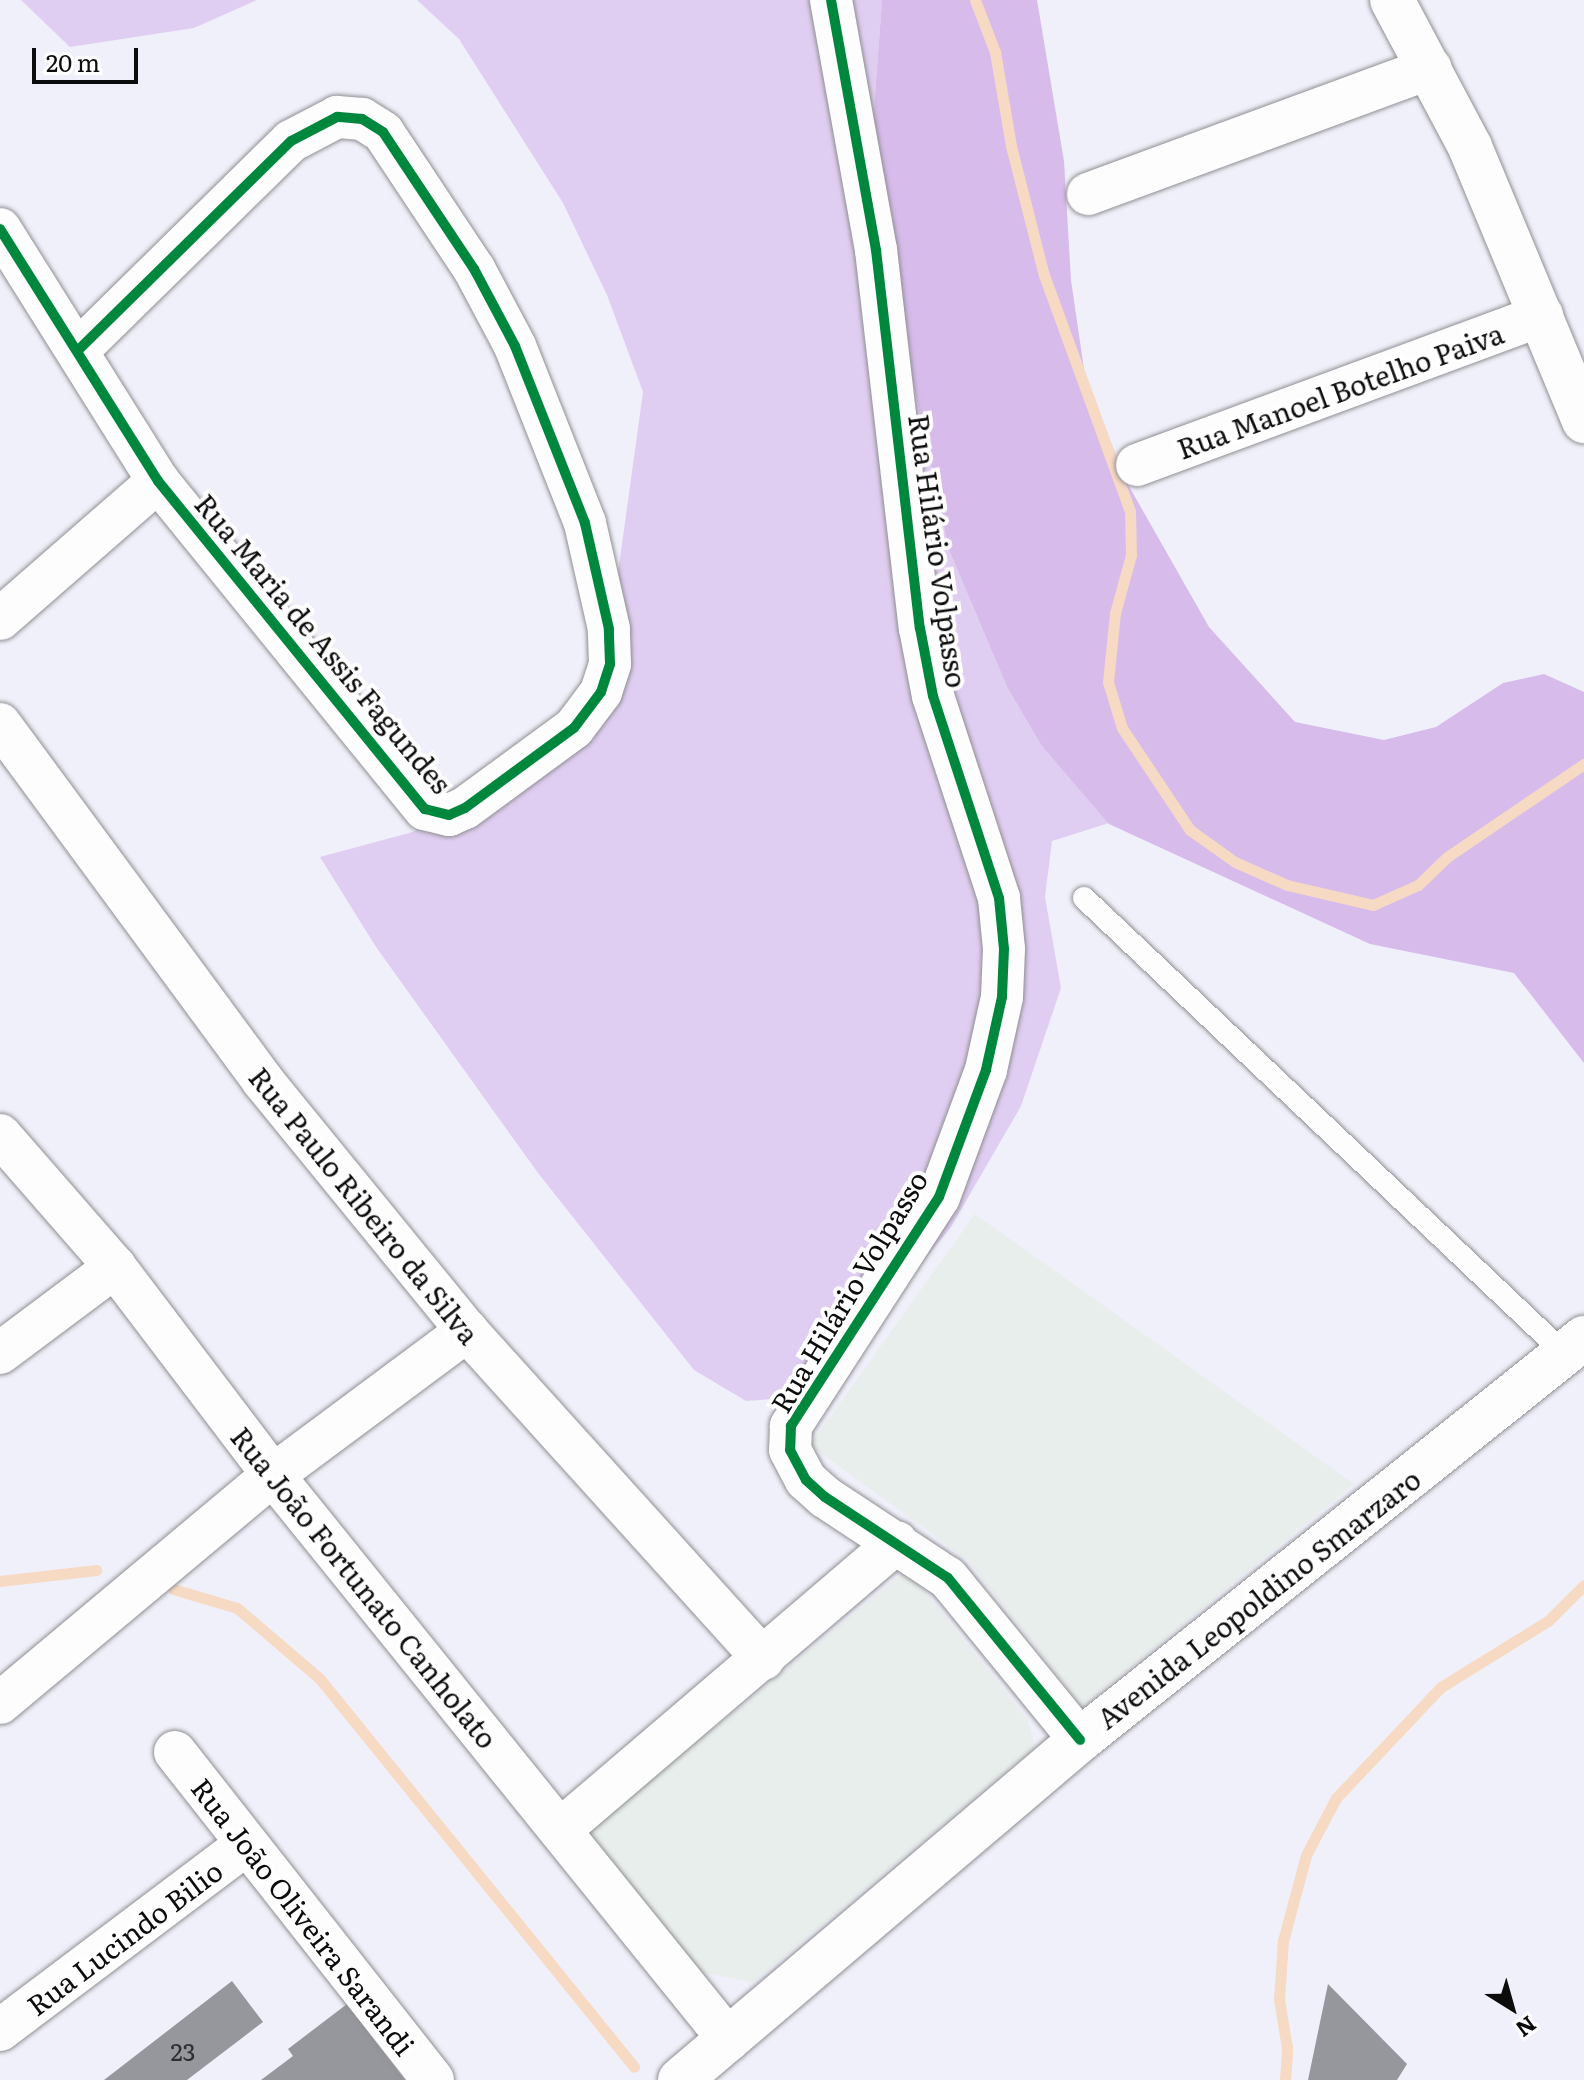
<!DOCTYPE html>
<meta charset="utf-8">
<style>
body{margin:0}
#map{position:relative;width:1584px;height:2080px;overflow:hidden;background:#f0f0fa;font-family:Literata,serif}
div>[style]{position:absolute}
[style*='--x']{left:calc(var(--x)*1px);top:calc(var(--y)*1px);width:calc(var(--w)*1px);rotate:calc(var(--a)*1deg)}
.industrial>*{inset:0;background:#e7eeeb}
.green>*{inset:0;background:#e0cef2}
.forest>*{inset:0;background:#d7bbeb}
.stream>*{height:11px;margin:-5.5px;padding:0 5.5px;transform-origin:5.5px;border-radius:5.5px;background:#f7dac3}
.building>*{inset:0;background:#96979d}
.roads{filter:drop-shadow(0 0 2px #8f8f93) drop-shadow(0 0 2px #8f8f93)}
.service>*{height:22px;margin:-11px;padding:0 11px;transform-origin:11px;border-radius:11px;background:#fdfdfe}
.minor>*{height:42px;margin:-21px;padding:0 21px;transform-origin:21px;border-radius:21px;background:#fdfdfe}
.tertiary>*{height:44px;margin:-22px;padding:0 22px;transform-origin:22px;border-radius:22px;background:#fdfdfe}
.cycleway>*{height:10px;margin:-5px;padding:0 5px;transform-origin:5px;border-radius:5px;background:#00873e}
span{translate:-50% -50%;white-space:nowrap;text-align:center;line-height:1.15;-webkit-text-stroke:8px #fff;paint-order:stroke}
.number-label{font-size:24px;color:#2e2f30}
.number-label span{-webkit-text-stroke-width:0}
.street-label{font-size:28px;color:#0c0c0c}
.north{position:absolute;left:1472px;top:1968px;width:80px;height:80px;-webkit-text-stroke:6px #fff;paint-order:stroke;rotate:143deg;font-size:22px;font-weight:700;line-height:32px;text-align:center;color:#0c0c0c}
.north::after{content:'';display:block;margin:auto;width:28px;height:36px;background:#0c0c0c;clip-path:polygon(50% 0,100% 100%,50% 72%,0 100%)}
.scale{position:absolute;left:32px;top:48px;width:106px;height:36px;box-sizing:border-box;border:4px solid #0c0c0c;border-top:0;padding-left:10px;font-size:24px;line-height:28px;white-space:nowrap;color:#0c0c0c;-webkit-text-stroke:6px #fff;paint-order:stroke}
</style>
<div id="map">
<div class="industrial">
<i style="clip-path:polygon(975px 1214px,1354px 1484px,1082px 1707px,968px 1560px,810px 1445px)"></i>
<i style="clip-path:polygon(907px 1570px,1028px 1720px,1035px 1747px,753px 1982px,689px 1970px,583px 1836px)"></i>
</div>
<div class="green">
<i style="clip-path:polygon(21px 0,257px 0,194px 28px,70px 47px)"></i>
<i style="clip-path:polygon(417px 0,882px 0,869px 177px,949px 550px,1007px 687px,1041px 745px,1109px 823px,1052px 841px,1045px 897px,1061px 988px,1021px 1106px,951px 1227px,862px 1336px,799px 1397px,746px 1401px,694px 1370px,538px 1173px,376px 947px,320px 857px,409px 833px,490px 803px,612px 713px,618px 573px,643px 392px,607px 295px,563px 203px,459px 39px)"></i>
</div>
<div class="forest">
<i style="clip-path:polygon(882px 0,1037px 0,1064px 161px,1071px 280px,1085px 376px,1126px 481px,1209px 627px,1295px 722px,1384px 740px,1436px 727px,1503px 683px,1544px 674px,1584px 692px,1584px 1063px,1514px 973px,1370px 944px,1109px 824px,1041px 745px,1007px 687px,949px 550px,869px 177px)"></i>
</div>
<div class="stream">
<i style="--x:975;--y:0;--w:56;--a:69"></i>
<i style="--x:995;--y:52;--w:95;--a:80.3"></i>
<i style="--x:1011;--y:146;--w:133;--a:75.7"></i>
<i style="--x:1044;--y:275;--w:251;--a:70"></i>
<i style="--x:1130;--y:511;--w:44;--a:88.7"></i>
<i style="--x:1131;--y:555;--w:60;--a:105.4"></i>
<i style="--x:1115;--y:613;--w:69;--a:95.8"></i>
<i style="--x:1108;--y:682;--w:48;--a:73.1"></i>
<i style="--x:1122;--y:728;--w:123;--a:56.3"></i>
<i style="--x:1190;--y:830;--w:55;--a:35.4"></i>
<i style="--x:1235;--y:862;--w:57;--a:23.9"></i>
<i style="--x:1287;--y:885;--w:88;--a:13.1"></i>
<i style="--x:1373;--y:905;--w:49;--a:-24"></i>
<i style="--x:1418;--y:885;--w:40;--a:-44"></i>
<i style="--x:1447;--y:857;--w:166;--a:-34.2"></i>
<i style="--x:0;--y:1581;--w:97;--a:-6.5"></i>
<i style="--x:173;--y:1589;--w:67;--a:16.5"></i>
<i style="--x:237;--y:1608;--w:109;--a:40.5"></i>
<i style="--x:320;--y:1679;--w:499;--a:51"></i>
<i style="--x:1285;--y:2080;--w:32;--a:-86"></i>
<i style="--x:1287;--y:2048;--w:50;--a:-99.3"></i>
<i style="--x:1279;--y:1999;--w:58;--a:-86.1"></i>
<i style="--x:1283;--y:1941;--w:89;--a:-75"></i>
<i style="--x:1306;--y:1855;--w:64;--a:-62.2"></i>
<i style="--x:1336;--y:1798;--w:153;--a:-46.6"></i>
<i style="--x:1441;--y:1687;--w:126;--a:-31.7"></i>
<i style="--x:1548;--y:1621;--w:51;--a:-45"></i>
</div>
<div class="building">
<i style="clip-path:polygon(232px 1981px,263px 2022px,187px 2080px,104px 2080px)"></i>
<i style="clip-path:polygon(1328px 1984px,1407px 2064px,1397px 2080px,1308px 2080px)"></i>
<i style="clip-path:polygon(347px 2004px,405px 2080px,261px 2080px,293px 2056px,288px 2049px)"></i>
</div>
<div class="roads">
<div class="service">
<i style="--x:1084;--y:898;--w:663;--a:43.47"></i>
</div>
<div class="minor">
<i style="--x:831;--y:0;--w:254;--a:79.8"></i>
<i style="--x:876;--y:250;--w:381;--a:83.4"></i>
<i style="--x:920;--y:628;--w:69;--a:79.2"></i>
<i style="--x:933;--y:696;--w:213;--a:71.9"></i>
<i style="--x:999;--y:898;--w:51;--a:84.4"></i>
<i style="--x:1004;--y:949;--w:48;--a:92.4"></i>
<i style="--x:1002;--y:997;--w:75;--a:102.4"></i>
<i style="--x:986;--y:1070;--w:135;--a:110.3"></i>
<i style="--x:939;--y:1197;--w:273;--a:122.9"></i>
<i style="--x:791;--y:1426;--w:24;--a:92"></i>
<i style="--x:790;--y:1450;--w:34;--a:62"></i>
<i style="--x:806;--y:1480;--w:25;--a:42"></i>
<i style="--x:825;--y:1497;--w:147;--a:33.4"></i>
<i style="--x:948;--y:1578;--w:209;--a:50.8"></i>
<i style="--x:1088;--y:194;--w:365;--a:-20.2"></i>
<i style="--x:0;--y:229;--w:297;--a:57.9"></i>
<i style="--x:158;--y:481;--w:423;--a:50.9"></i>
<i style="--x:425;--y:809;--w:25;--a:14"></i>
<i style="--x:449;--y:815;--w:17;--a:-24"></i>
<i style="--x:465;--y:808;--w:135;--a:-36.3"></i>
<i style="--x:574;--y:728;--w:45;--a:-53.1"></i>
<i style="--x:601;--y:692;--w:29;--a:-72"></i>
<i style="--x:610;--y:664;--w:35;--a:-92"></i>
<i style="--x:609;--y:629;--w:109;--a:-102.8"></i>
<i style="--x:585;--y:523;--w:190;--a:-111.6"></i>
<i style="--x:515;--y:346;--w:87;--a:-118"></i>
<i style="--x:474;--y:269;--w:164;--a:-123.6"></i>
<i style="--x:383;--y:132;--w:25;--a:-148"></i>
<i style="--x:362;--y:119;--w:25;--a:-175"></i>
<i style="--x:337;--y:117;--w:52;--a:152.4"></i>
<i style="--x:291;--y:141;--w:298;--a:135.5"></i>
<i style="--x:1137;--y:465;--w:432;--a:-20.3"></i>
<i style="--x:0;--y:619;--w:210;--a:-41.1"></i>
<i style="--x:0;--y:724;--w:443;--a:53.6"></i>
<i style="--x:263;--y:1081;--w:323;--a:50.8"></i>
<i style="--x:467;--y:1331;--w:442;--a:47.9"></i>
<i style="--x:0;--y:1135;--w:175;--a:48.9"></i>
<i style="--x:115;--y:1267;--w:261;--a:52.8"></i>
<i style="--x:273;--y:1475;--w:726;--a:51.09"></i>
<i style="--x:0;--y:1353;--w:144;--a:-36.8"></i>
<i style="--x:0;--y:1703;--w:356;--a:-39.9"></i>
<i style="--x:273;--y:1475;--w:242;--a:-36.6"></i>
<i style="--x:175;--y:1752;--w:417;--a:51.8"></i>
<i style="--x:560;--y:1830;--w:443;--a:-40.5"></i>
<i style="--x:0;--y:2030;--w:309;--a:-37"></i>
</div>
<div class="tertiary">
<i style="--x:1392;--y:0;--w:166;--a:62"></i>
<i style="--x:1470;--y:147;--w:297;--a:67.4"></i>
<i style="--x:680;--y:2080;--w:525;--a:-40.36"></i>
<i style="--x:1080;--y:1740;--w:645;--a:-38.58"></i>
</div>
</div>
<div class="cycleway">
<i style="--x:831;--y:0;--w:254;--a:79.8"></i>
<i style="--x:876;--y:250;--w:381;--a:83.4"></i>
<i style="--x:920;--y:628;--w:69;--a:79.2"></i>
<i style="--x:933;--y:696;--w:213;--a:71.9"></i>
<i style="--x:999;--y:898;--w:51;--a:84.4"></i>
<i style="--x:1004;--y:949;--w:48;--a:92.4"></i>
<i style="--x:1002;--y:997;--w:75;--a:102.4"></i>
<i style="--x:986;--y:1070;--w:135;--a:110.3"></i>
<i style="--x:939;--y:1197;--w:273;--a:122.9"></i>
<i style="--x:791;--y:1426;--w:24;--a:92"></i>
<i style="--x:790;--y:1450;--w:34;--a:62"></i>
<i style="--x:806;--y:1480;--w:25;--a:42"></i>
<i style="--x:825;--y:1497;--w:147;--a:33.4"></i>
<i style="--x:948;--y:1578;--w:209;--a:50.8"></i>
<i style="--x:0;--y:229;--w:297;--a:57.9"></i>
<i style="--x:158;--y:481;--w:423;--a:50.9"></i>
<i style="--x:425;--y:809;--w:25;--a:14"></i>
<i style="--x:449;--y:815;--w:17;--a:-24"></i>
<i style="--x:465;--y:808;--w:135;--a:-36.3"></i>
<i style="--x:574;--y:728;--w:45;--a:-53.1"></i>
<i style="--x:601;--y:692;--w:29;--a:-72"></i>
<i style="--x:610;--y:664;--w:35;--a:-92"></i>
<i style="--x:609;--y:629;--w:109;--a:-102.8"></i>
<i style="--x:585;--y:523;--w:190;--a:-111.6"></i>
<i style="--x:515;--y:346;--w:87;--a:-118"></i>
<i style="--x:474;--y:269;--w:164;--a:-123.6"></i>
<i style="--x:383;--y:132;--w:25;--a:-148"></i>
<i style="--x:362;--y:119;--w:25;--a:-175"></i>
<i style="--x:337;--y:117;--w:52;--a:152.4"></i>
<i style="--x:291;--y:141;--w:298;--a:135.5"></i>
</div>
<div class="number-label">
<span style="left:183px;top:2051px">23</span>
</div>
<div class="street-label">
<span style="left:1340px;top:390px;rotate:-20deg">Rua Manoel Botelho Paiva</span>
<span style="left:939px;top:551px;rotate:82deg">Rua Hilário Volpasso</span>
<span style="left:324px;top:643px;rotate:50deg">Rua Maria de Assis Fagundes</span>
<span style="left:365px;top:1205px;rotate:51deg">Rua Paulo Ribeiro da Silva</span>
<span style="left:848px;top:1291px;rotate:-59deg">Rua Hilário Volpasso</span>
<span style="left:365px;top:1587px;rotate:51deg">Rua João Fortunato Canholato</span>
<span style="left:1258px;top:1598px;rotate:-38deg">Avenida Leopoldino Smarzaro</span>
<span style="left:304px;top:1916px;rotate:52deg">Rua João Oliveira Sarandi</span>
<span style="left:124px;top:1937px;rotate:-37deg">Rua Lucindo Bilio</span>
</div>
<div class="north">N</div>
<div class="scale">20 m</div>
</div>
